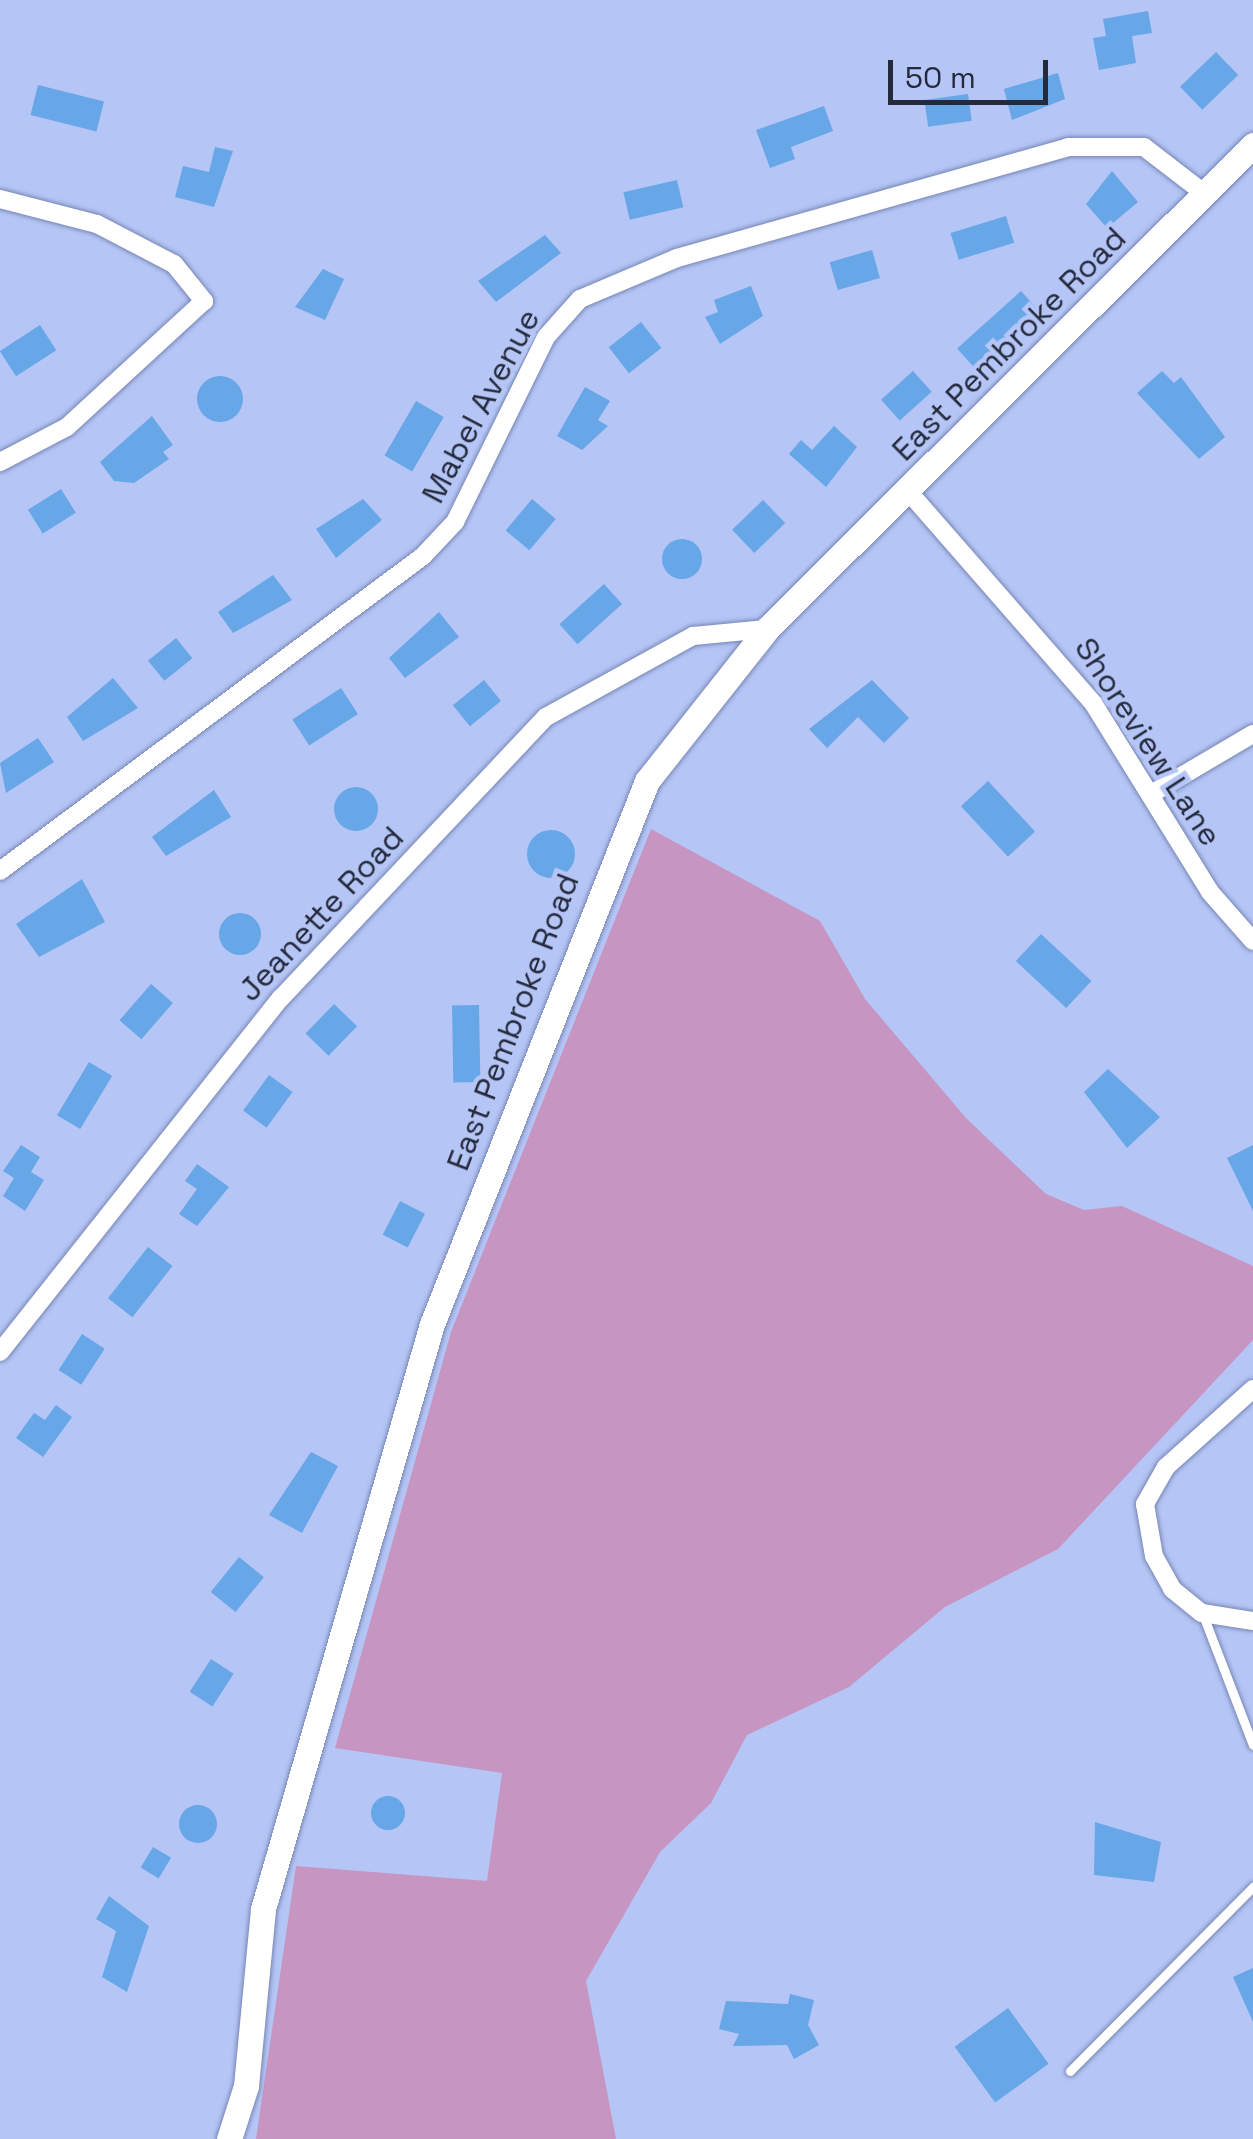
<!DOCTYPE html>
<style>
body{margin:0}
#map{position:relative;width:1253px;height:2139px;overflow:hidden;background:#b5c5f6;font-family:"Space Grotesk",sans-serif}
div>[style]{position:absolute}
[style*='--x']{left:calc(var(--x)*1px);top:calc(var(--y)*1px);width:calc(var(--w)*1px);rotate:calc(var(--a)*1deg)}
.green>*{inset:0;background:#c795c1}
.building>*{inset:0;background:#67a6e7;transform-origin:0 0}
.round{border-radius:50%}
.roads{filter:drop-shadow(0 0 2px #7786b3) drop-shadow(0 0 2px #7786b3)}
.lane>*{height:9px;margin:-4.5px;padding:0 4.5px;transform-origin:4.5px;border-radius:4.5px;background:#fff}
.street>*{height:18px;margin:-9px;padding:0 9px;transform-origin:9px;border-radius:9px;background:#fff}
.secondary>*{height:25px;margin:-12.5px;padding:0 12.5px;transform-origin:12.5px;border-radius:12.5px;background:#fff}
span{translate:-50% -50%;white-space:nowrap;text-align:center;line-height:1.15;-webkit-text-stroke:9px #b5c5f6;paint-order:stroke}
.street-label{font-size:32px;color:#242a3c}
.scale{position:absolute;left:888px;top:60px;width:160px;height:45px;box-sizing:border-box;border:5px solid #242a3c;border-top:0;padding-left:12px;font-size:30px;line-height:35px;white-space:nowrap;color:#242a3c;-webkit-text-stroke:8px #b5c5f6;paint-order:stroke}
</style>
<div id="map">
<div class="green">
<i style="clip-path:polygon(651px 829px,820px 921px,865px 999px,966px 1118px,1046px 1194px,1084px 1210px,1122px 1206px,1253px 1266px,1253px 1340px,1058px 1549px,945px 1607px,849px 1687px,747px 1735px,711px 1803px,660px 1852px,586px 1981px,616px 2139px,256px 2139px,296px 1866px,487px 1881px,502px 1773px,335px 1748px,451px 1332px)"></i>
</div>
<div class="building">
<i style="clip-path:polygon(1148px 11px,1152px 33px,1132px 36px,1136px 63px,1099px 70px,1093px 38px,1106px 36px,1103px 19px)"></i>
<i style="left:1216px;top:52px;width:32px;height:50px;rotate:46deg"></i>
<i style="clip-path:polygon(1058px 73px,1065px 99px,1012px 120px,1004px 89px)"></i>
<i style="left:38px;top:85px;width:68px;height:31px;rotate:14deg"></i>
<i style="left:968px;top:94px;width:27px;height:44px;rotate:82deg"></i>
<i style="clip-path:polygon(824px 106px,833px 131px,791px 147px,795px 159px,770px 168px,756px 130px)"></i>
<i style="clip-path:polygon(215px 147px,233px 151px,214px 207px,175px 197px,183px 166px,209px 172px)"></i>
<i style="clip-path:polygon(1112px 171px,1138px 202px,1107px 228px,1086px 204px)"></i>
<i style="left:677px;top:180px;width:28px;height:55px;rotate:77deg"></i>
<i style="left:1006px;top:216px;width:28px;height:58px;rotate:73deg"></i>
<i style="clip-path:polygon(545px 235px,561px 253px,496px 302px,478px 281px)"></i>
<i style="left:872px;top:250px;width:29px;height:44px;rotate:74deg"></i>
<i style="clip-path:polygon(323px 269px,344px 279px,325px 320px,295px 307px)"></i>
<i style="clip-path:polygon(751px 286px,763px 316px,720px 344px,705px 317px,718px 312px,714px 300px)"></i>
<i style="left:1021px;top:291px;width:27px;height:86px;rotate:48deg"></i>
<i style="left:641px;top:322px;width:33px;height:41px;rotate:52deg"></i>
<i style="left:40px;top:325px;width:30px;height:48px;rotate:57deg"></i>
<i style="left:913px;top:371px;width:28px;height:43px;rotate:48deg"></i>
<i style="clip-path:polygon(1162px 371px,1174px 383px,1181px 377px,1225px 437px,1199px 459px,1137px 393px)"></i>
<i class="round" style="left:197px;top:376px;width:46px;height:46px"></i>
<i style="clip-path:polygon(585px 387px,610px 401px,598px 420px,608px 426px,582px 450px,557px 436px)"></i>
<i style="left:416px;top:401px;width:32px;height:63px;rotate:30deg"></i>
<i style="clip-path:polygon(152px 416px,173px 445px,163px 452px,169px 459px,134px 483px,114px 481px,100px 462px)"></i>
<i style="clip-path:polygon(834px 426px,857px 447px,826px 487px,789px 454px,801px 440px,812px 450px)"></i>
<i style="left:61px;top:489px;width:28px;height:39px;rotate:58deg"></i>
<i style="clip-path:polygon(363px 499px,382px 520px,336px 558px,316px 529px)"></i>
<i style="left:532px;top:499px;width:31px;height:41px;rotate:40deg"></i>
<i style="left:763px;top:500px;width:32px;height:43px;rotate:46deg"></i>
<i class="round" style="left:662px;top:539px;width:40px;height:40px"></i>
<i style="clip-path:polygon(273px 575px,292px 600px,233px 633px,218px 612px)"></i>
<i style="left:604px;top:584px;width:27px;height:60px;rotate:48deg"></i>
<i style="clip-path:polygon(439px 612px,459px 637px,405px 678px,389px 658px)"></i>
<i style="left:176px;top:638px;width:26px;height:36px;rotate:51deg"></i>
<i style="clip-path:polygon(113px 678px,138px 708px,83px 741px,67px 717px)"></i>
<i style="left:484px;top:680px;width:27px;height:40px;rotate:51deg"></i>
<i style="clip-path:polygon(872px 680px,909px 718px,884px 743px,858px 717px,827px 748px,809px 729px)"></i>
<i style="left:341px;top:688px;width:31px;height:58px;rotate:57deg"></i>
<i style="clip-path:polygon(38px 738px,54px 762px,6px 793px,0 763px)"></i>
<i style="left:988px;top:781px;width:69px;height:37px;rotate:47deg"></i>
<i class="round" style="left:334px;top:787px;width:44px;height:44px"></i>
<i style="clip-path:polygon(214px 790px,231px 817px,166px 856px,152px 837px)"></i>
<i class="round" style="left:527px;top:830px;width:48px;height:48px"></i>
<i style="clip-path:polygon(82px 879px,105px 922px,39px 957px,16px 924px)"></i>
<i class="round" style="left:219px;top:913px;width:42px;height:42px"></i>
<i style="left:1041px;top:934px;width:69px;height:37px;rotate:43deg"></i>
<i style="left:151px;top:984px;width:29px;height:48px;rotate:41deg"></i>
<i style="left:334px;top:1004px;width:32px;height:41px;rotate:44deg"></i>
<i style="left:479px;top:1005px;width:77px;height:27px;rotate:89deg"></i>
<i style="left:89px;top:1062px;width:27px;height:62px;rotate:31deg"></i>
<i style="clip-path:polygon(1108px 1069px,1160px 1117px,1127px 1148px,1084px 1092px)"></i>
<i style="left:269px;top:1075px;width:29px;height:44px;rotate:36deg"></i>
<i style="clip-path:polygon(21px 1145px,40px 1157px,31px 1172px,44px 1180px,25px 1211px,3px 1196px,14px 1178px,3px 1171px)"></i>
<i style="clip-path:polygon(1253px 1145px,1253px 1211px,1227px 1158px)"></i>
<i style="clip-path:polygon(197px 1164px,229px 1187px,197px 1226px,179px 1214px,197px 1189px,185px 1181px)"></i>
<i style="left:400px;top:1201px;width:28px;height:38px;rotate:27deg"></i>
<i style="left:148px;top:1247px;width:31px;height:65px;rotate:38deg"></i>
<i style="left:82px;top:1334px;width:27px;height:43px;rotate:33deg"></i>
<i style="clip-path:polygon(56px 1405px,72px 1417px,43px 1457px,16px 1438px,34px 1413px,45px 1420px)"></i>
<i style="clip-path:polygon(311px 1452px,338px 1466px,302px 1533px,269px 1515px)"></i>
<i style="left:239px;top:1557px;width:32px;height:45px;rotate:39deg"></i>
<i style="left:211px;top:1659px;width:27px;height:39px;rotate:33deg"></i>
<i class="round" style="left:371px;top:1796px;width:34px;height:34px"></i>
<i class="round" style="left:179px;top:1805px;width:38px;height:38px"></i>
<i style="clip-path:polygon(1095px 1822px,1161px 1842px,1154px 1882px,1094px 1875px)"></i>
<i style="left:153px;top:1847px;width:21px;height:24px;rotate:31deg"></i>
<i style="clip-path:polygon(109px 1896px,149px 1926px,127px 1992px,102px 1977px,116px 1931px,96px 1919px)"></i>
<i style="clip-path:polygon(1253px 1968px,1253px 2022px,1233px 1977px)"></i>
<i style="clip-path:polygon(790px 1994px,814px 2000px,808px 2025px,819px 2045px,794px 2059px,787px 2045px,733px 2046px,739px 2034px,719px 2029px,726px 2001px,788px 2004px)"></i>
<i style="left:1008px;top:2008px;width:69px;height:66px;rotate:54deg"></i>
</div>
<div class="roads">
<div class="lane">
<i style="--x:1203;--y:1615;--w:139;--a:69"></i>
<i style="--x:1070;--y:2071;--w:260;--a:-45.2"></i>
</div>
<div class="street">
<i style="--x:0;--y:199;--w:100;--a:14.5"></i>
<i style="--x:97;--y:224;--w:87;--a:27.5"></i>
<i style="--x:174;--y:264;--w:48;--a:51"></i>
<i style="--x:204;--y:301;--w:186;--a:137.4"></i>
<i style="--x:67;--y:427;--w:76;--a:152.4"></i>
<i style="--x:908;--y:491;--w:281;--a:48.9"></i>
<i style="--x:1093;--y:703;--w:222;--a:58.2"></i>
<i style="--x:1210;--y:892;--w:65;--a:48.7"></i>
<i style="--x:1151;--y:794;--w:118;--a:-30.5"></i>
<i style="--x:0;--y:871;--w:527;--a:-36.67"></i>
<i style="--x:423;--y:556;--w:47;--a:-46.7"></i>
<i style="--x:455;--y:522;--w:206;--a:-63.8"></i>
<i style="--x:546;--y:337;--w:51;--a:-48.2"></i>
<i style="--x:580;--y:299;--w:105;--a:-22.9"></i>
<i style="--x:677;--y:258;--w:406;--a:-15.8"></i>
<i style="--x:1068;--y:147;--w:76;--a:0"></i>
<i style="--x:1144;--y:147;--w:76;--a:37.5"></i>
<i style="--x:0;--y:1352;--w:452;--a:-51.6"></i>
<i style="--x:281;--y:998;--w:386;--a:-46.7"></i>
<i style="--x:546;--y:717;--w:168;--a:-28.9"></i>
<i style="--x:693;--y:636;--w:74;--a:-5.4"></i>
<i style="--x:1253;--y:1389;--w:117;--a:138.1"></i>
<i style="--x:1166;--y:1467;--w:43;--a:119.6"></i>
<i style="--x:1145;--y:1504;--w:53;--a:80.2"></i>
<i style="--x:1154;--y:1556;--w:38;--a:61"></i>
<i style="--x:1172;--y:1589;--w:38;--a:39"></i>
<i style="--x:1202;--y:1613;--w:52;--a:8.9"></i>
</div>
<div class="secondary">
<i style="--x:229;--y:2139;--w:56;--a:-72.2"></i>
<i style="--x:246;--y:2086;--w:178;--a:-84.5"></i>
<i style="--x:263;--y:1909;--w:609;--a:-73.89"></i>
<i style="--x:432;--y:1324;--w:584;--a:-68.4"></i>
<i style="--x:647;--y:781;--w:194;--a:-51.7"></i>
<i style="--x:767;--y:629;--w:686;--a:-44.88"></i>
</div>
</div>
<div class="street-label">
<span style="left:1009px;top:344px;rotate:-45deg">East Pembroke Road</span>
<span style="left:481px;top:406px;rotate:-62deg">Mabel Avenue</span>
<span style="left:1148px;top:742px;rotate:57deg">Shoreview Lane</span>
<span style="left:321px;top:914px;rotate:-47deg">Jeanette Road</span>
<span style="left:513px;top:1022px;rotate:-69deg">East Pembroke Road</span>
</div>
<div class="scale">50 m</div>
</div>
